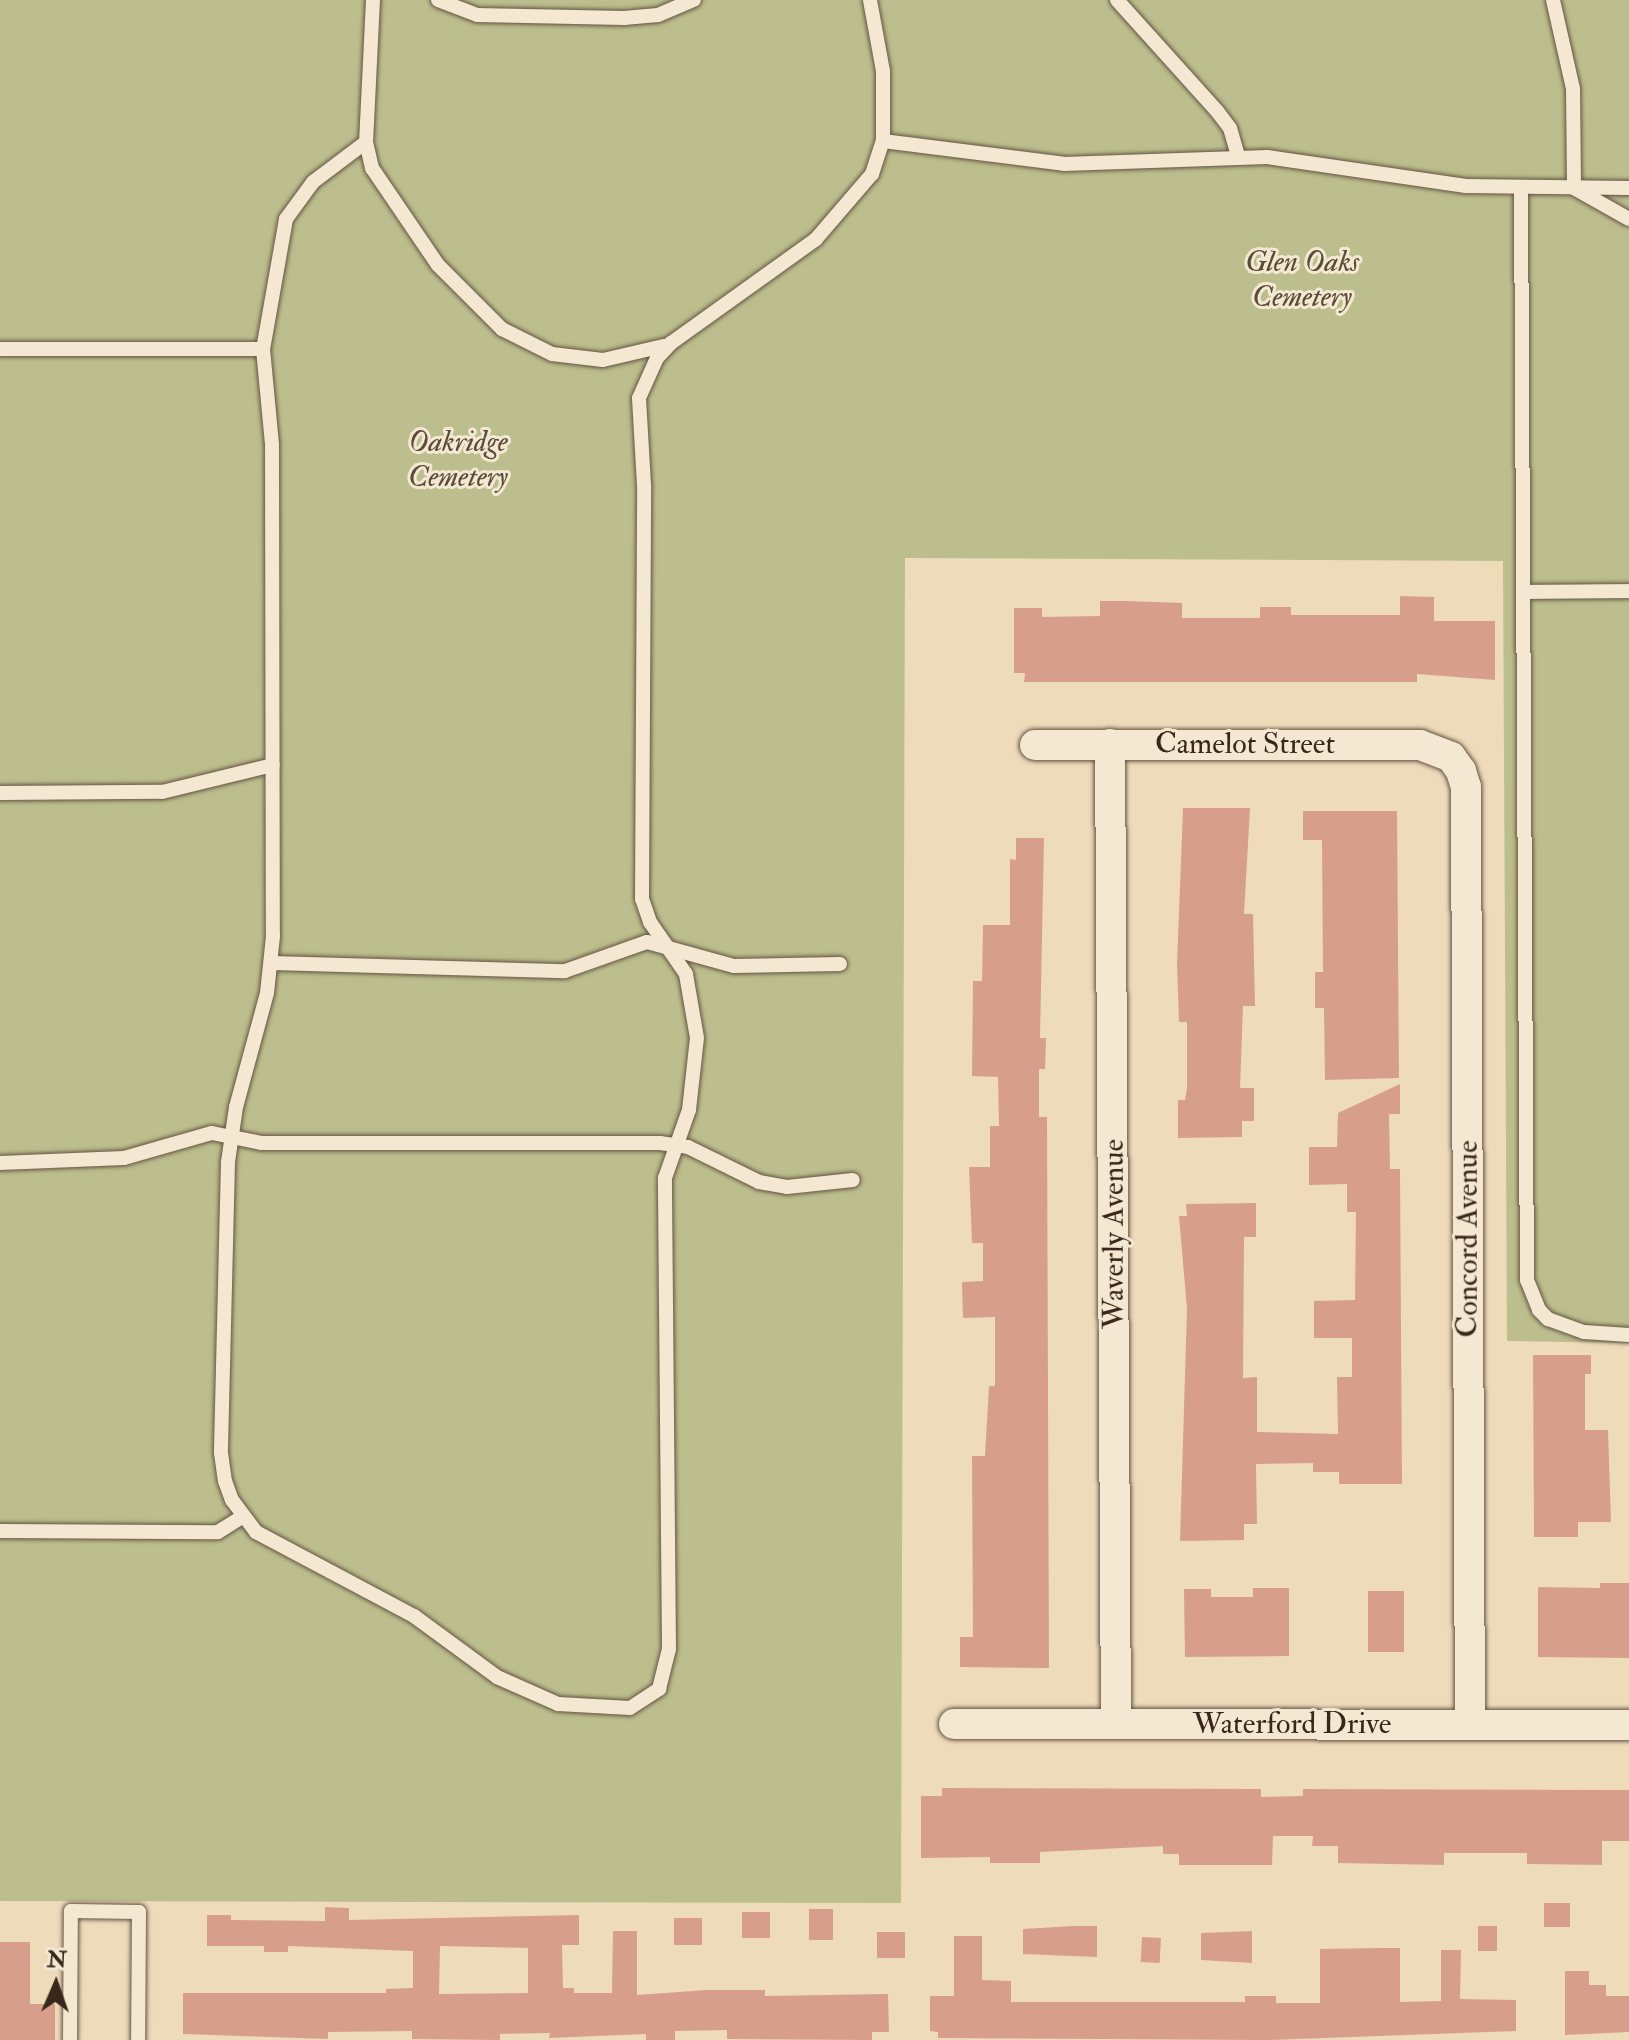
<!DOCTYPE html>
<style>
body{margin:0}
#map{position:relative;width:1629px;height:2040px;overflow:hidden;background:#eedbba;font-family:"IM FELL Double Pica",serif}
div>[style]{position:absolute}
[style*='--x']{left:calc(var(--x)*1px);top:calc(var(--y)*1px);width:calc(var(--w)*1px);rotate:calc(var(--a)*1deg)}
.green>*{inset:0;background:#bcbf8d}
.building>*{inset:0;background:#d79f8b;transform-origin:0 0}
.roads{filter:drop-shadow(0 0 2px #665444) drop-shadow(0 0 2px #665444)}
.lane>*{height:14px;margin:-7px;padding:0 7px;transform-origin:7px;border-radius:7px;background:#f4e8d2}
.street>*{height:30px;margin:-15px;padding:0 15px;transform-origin:15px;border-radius:15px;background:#f4e8d2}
span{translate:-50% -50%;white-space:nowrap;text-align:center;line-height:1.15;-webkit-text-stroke:6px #f4e8d2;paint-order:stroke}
.park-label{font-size:30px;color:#5a4d38;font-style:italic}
.street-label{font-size:30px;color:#39271c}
.north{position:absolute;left:16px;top:1944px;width:80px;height:80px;-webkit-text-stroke:6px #f4e8d2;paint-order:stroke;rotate:2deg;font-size:22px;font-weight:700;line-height:32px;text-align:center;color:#39271c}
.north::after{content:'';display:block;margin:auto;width:28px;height:36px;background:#39271c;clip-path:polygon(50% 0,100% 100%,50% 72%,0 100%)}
</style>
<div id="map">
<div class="green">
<i style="clip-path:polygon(0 0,1629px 0,1629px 1343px,1507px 1341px,1503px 561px,905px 558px,901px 1903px,0 1901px)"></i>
</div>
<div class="building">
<i style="clip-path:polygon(1400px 596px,1434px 597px,1434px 621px,1495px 621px,1495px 680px,1417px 674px,1417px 682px,1024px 682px,1025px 673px,1014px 673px,1014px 608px,1042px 608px,1042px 617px,1100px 616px,1100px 601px,1126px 601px,1182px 603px,1182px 618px,1260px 618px,1260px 607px,1291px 607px,1291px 615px,1400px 615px)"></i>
<i style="clip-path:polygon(1183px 808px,1250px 808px,1244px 914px,1253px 914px,1255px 1006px,1243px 1006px,1240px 1088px,1254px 1088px,1254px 1121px,1242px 1121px,1242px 1137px,1178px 1138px,1178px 1100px,1185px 1100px,1187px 1088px,1187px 1022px,1179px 1022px,1177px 964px)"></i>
<i style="clip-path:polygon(1303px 811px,1397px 811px,1399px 1078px,1325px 1080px,1324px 1008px,1315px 1008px,1315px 972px,1323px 972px,1322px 840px,1303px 840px)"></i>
<i style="clip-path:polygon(1016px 838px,1044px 838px,1040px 1038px,1046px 1038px,1045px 1069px,1039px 1069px,1039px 1117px,1047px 1117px,1049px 1668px,960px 1667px,960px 1637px,973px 1637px,972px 1456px,985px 1456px,989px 1386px,995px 1386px,995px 1317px,963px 1318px,962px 1282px,983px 1281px,983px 1243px,972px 1243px,969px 1167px,990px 1167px,990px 1126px,999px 1126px,998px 1077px,972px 1076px,973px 981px,982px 981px,983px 925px,1010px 925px,1010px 859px,1016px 860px)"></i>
<i style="clip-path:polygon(1400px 1084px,1400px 1114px,1389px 1114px,1390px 1169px,1400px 1169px,1402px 1484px,1339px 1484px,1339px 1472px,1313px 1472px,1313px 1463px,1256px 1464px,1257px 1524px,1244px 1524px,1244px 1540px,1180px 1541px,1187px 1309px,1179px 1216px,1187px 1216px,1186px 1204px,1256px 1203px,1256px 1237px,1244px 1237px,1243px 1378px,1257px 1377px,1257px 1432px,1338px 1434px,1337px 1377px,1352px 1377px,1352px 1338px,1314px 1338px,1314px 1301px,1355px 1300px,1356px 1212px,1347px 1212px,1347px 1184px,1309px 1185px,1309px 1147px,1337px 1147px,1338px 1113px)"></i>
<i style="clip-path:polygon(1533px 1355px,1591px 1355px,1591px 1374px,1585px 1374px,1585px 1430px,1608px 1430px,1611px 1522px,1578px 1522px,1578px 1537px,1534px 1537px)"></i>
<i style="clip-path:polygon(1600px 1583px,1629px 1583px,1629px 1658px,1538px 1657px,1538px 1587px,1600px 1588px)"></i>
<i style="clip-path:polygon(1253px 1588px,1289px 1588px,1289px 1656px,1185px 1657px,1184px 1589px,1211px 1589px,1211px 1597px,1253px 1597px)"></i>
<i style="left:1368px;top:1591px;width:36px;height:61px"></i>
<i style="clip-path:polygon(942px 1788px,1261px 1789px,1261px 1797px,1303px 1796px,1303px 1789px,1629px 1790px,1629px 1841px,1602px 1841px,1602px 1865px,1527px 1864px,1527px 1853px,1444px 1853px,1444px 1865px,1338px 1863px,1338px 1846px,1312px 1846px,1313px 1836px,1273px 1836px,1272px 1865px,1179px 1865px,1179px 1854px,1163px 1854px,1163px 1846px,1040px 1852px,1040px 1863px,990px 1863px,990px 1857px,921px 1858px,921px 1796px,942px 1796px)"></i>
<i style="left:1544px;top:1903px;width:26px;height:24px"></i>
<i style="clip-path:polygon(evenodd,325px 1907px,349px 1908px,349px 1920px,579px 1915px,579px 1945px,562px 1945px,563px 1988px,574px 1988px,574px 1993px,612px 1993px,613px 1931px,637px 1931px,637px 1995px,707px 1990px,765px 1990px,765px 1996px,888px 1994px,889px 2032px,872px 2032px,872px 2040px,727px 2039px,727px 2030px,675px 2031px,675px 2040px,646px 2040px,646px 2034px,549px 2038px,550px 2033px,500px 2034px,500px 2040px,412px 2039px,412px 2031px,328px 2032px,328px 2039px,183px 2034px,183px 1993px,386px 1993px,386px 1989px,413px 1988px,413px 1951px,288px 1946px,288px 1952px,264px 1952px,264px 1946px,207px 1946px,207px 1915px,231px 1915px,231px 1920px,325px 1921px,325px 1907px,440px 1946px,528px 1948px,528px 1993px,439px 1994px,440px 1946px)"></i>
<i style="left:809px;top:1909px;width:24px;height:31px"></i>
<i style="left:742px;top:1912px;width:28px;height:26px"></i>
<i style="left:674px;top:1918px;width:28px;height:27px"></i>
<i style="clip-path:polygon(1073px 1926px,1097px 1926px,1097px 1957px,1023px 1954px,1023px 1929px)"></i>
<i style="left:1478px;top:1926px;width:19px;height:25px"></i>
<i style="clip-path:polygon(1252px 1931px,1252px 1963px,1201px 1960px,1201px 1933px)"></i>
<i style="left:877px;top:1932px;width:28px;height:26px"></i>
<i style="clip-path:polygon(954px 1936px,982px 1936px,982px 1980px,1011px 1981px,1011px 2002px,1245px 2002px,1245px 1996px,1276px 1996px,1276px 2003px,1320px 2003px,1320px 1949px,1381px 1948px,1400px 1948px,1400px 2002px,1441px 2001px,1441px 1950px,1461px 1950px,1460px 1999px,1516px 2000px,1516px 2031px,1267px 2040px,938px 2038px,938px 2032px,930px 2031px,930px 1996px,954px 1996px)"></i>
<i style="left:1142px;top:1937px;width:19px;height:25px;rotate:3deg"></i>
<i style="clip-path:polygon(0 1942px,30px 1942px,30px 2004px,55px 2004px,55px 2040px,0 2040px)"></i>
<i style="clip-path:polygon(1565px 1971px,1589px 1971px,1589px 1985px,1606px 1985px,1606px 1996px,1629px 1996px,1629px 2032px,1565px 2035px)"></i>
</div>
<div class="roads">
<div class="lane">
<i style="--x:373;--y:0;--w:142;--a:92.8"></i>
<i style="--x:366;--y:142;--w:27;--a:77"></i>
<i style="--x:372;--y:168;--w:117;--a:55.8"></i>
<i style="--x:438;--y:265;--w:91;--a:45"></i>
<i style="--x:502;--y:329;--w:56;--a:26.6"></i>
<i style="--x:552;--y:354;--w:51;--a:6.7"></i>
<i style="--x:603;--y:360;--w:62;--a:-13.1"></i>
<i style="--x:438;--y:0;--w:42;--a:21"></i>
<i style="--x:477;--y:15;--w:147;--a:1.2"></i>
<i style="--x:624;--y:18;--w:34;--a:-5"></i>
<i style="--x:658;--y:15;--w:39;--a:-23"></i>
<i style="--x:1117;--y:0;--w:149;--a:48"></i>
<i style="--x:1217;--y:111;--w:21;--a:53"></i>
<i style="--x:1230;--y:128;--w:29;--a:74"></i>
<i style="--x:1553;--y:0;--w:91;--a:77.3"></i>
<i style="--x:1573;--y:89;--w:99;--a:89.4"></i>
<i style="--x:1574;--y:188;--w:63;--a:29.4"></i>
<i style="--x:883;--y:141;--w:182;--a:7.2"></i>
<i style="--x:1064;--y:164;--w:203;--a:-2"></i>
<i style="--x:1267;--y:157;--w:201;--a:8.3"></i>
<i style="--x:1466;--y:186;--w:163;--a:0.7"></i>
<i style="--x:366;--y:142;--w:66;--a:143"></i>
<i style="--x:313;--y:182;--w:46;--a:126.1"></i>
<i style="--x:286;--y:219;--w:132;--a:100"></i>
<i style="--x:263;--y:349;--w:96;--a:84.6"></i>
<i style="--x:272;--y:445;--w:491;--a:89.9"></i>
<i style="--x:273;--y:936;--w:57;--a:96"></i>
<i style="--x:267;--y:993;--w:118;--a:105.2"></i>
<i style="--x:236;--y:1107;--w:56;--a:98.3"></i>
<i style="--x:228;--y:1162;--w:291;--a:91.4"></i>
<i style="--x:221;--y:1453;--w:28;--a:82"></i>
<i style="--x:225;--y:1481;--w:20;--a:70"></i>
<i style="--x:232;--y:1500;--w:40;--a:53"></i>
<i style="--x:256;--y:1532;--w:179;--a:28"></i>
<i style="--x:414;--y:1616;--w:103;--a:36.3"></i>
<i style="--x:497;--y:1677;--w:67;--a:23.9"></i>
<i style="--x:558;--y:1704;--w:72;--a:3.2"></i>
<i style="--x:630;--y:1708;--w:35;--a:-33"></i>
<i style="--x:659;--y:1689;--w:41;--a:-76"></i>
<i style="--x:669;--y:1649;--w:471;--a:-90.5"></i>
<i style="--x:665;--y:1178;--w:72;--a:-70.6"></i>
<i style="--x:689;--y:1110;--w:72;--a:-83.7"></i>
<i style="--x:697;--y:1038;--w:65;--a:-99.8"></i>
<i style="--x:686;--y:974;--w:63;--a:-124.7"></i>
<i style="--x:650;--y:922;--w:24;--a:-109"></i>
<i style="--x:642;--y:899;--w:414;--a:-89.7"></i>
<i style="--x:644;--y:485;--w:87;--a:-93.3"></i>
<i style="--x:639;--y:398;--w:44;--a:-65.8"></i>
<i style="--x:657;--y:358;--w:21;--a:-47"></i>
<i style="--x:671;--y:343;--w:178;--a:-35.6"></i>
<i style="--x:816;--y:239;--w:86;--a:-49.3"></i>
<i style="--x:872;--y:174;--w:35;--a:-72"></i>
<i style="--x:883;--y:141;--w:70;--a:-90"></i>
<i style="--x:883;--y:71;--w:72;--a:-100.4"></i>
<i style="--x:1521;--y:188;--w:1092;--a:89.69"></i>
<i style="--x:1527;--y:1280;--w:32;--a:68"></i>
<i style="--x:1539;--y:1310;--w:13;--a:45"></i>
<i style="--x:1548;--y:1319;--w:38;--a:20"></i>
<i style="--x:1584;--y:1332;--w:45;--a:3.8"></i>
<i style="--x:0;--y:349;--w:263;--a:0"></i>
<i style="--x:1523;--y:592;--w:106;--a:-0.5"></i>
<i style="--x:0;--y:793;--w:162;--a:-0.4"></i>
<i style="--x:162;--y:792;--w:114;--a:-13.7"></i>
<i style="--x:272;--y:963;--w:293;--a:1.6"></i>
<i style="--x:565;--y:971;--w:87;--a:-19.5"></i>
<i style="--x:647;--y:942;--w:90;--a:15.4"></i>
<i style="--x:734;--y:966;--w:106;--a:-1.1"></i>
<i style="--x:0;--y:1163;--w:124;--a:-2.3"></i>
<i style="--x:124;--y:1158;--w:91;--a:-15.9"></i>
<i style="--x:212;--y:1133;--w:50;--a:11.5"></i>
<i style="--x:261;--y:1143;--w:399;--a:0"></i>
<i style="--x:660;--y:1143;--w:28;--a:8"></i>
<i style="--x:688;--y:1147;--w:79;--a:26.2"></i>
<i style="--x:759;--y:1182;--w:28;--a:10"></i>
<i style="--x:787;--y:1187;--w:66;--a:-6.1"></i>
<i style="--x:0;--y:1531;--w:218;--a:0.3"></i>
<i style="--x:218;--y:1532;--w:28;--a:-32"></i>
<i style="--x:70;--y:2040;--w:129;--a:-89.6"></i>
<i style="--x:71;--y:1911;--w:68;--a:0.8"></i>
<i style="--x:139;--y:1912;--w:128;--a:90.4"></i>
</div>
<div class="street">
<i style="--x:1110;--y:744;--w:980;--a:89.65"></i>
<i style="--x:1035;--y:745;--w:385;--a:0"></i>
<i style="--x:1420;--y:745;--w:33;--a:21"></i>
<i style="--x:1451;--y:757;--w:17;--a:54"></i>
<i style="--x:1461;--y:771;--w:17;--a:73"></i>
<i style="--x:1466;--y:787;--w:938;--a:89.76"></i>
<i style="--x:954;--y:1724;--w:675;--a:0.08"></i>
</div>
</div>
<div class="park-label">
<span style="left:1302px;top:279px">Glen Oaks<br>Cemetery</span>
<span style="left:458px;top:459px">Oakridge<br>Cemetery</span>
</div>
<div class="street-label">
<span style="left:1245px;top:744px">Camelot Street</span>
<span style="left:1114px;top:1234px;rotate:-90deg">Waverly Avenue</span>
<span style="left:1468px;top:1239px;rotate:-90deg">Concord Avenue</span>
<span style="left:1292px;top:1724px">Waterford Drive</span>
</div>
<div class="north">N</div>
</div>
